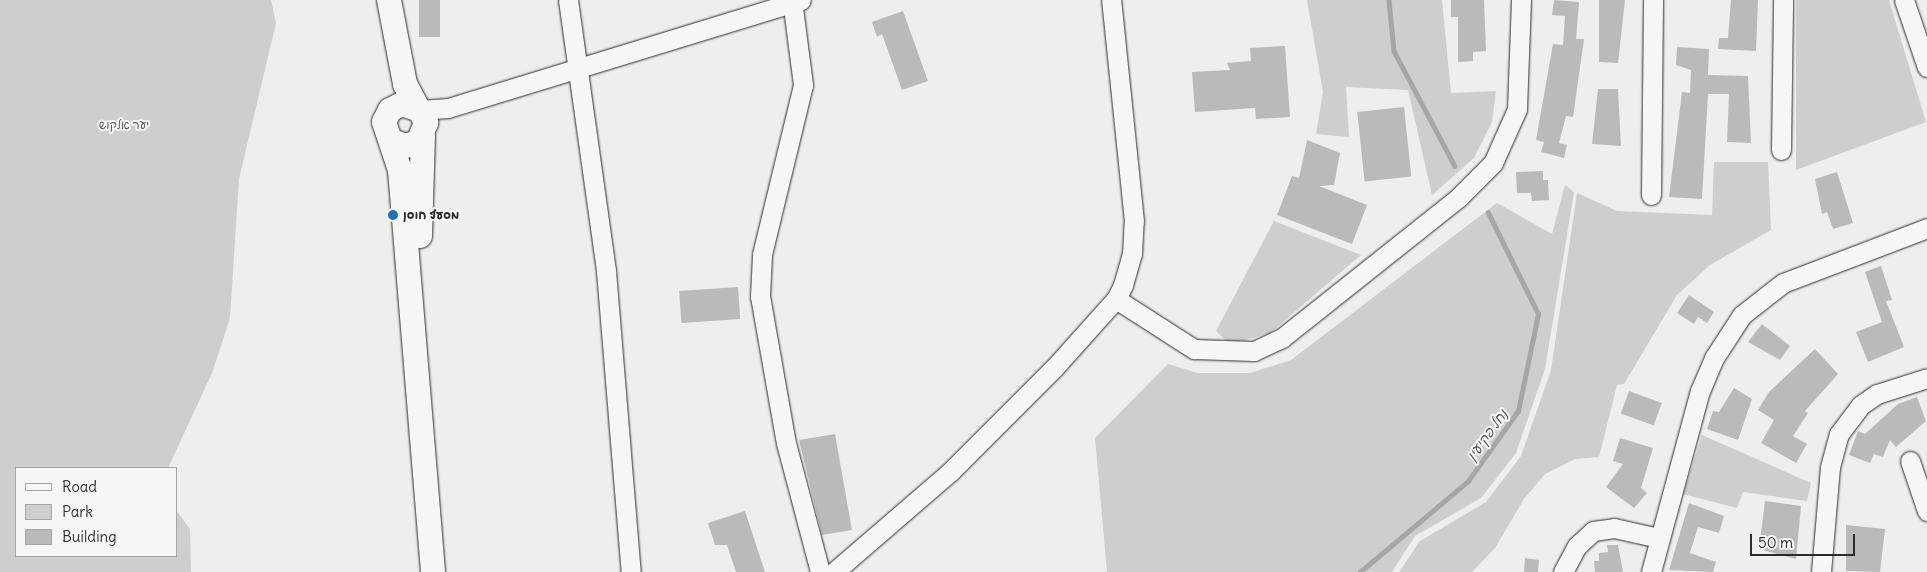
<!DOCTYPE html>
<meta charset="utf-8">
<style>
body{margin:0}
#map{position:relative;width:1927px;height:572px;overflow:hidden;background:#eeeeea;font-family:Delius,"Playpen Sans Hebrew",sans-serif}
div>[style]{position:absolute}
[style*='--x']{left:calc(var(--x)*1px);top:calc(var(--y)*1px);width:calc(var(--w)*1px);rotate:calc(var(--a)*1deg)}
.green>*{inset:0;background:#cececa}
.stream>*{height:4.5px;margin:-2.25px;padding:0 2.25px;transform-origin:2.25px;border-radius:2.25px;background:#a6a6a3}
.building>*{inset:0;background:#babab7;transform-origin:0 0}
.roads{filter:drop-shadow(0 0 1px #2b2b2b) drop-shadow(0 0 1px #2b2b2b)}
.minor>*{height:19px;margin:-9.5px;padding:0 9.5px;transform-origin:9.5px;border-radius:9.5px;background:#f6f6f2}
.major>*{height:24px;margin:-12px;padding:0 12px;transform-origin:12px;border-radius:12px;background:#f6f6f2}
.dots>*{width:14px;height:14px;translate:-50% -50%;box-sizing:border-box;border:2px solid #f6f6f2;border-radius:50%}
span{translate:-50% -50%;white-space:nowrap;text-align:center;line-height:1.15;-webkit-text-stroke:4px #f6f6f2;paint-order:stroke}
.park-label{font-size:12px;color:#545453}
.poi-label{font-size:12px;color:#2b2b2b;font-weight:700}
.left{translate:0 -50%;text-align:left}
.water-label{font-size:14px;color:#565655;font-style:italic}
.legend{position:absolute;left:15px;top:467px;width:162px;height:90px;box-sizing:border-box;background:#f6f6f2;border:1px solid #a5a5a2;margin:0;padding:6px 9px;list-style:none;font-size:15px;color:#2b2b2b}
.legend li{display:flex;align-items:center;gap:10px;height:25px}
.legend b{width:25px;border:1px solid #a5a5a2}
.scale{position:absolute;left:1750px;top:534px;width:105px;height:22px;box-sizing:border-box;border:2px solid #2b2b2b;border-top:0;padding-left:6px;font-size:15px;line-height:18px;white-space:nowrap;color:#2b2b2b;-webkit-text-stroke:4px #f6f6f2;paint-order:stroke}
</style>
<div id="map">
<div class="green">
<i style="clip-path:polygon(0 0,271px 0,276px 23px,239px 179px,230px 318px,212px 373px,168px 468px,16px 468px,16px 556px,176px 556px,176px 510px,190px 529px,191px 572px,0 572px)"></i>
<i style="clip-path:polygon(1307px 0,1442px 0,1451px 93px,1496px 91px,1492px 122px,1474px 158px,1432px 195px,1408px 90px,1346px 87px,1349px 137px,1316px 134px,1323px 92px)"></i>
<i style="clip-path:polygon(1796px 0,1889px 0,1926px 122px,1796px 170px)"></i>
<i style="clip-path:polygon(1714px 162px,1768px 162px,1771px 230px,1710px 265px,1677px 295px,1624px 384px,1617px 385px,1599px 457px,1575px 459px,1545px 474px,1524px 499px,1495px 548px,1472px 572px,1399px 572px,1420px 541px,1486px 502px,1521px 456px,1551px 370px,1577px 193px,1617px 211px,1712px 215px)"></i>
<i style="clip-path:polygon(1565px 185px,1574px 192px,1545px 369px,1516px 453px,1481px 498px,1415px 536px,1392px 572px,1107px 572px,1095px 438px,1168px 364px,1198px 373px,1250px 373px,1291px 360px,1497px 203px,1552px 234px)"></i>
<i style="clip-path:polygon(1274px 221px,1361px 255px,1270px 333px,1235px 343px,1225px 340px,1216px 331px)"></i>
<i style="clip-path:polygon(1702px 435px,1811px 483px,1807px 501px,1743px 492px,1737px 508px,1683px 494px)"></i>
</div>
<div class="stream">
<i style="--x:1389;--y:0;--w:51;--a:84.4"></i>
<i style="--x:1394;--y:51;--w:130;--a:62.1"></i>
<i style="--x:1360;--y:572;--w:141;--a:-40.1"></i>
<i style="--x:1468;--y:481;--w:86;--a:-54.5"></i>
<i style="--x:1518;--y:411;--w:99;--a:-78.3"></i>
<i style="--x:1538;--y:314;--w:113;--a:-116.3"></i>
</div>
<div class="building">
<i style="left:419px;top:0;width:21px;height:37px"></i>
<i style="clip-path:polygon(1451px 0,1484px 0,1486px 51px,1473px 52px,1473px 61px,1458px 62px,1458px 17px,1451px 17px)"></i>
<i style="clip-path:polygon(1554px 0,1579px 2px,1576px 39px,1584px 39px,1573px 117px,1566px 116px,1559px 143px,1567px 145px,1564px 158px,1541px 152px,1544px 142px,1536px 140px,1553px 44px,1563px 45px,1565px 16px,1552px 15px)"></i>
<i style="clip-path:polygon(1599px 0,1625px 0,1618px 63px,1599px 62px)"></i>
<i style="clip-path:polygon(1731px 0,1758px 0,1756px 51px,1718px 49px,1719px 38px,1728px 38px)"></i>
<i style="clip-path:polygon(903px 11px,928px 81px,902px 90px,882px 34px,877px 37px,872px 22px)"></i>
<i style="clip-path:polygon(1285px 46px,1290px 117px,1256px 119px,1255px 108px,1195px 112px,1192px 72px,1230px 70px,1227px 63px,1251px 61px,1250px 48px)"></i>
<i style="clip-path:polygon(1677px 47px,1709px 49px,1708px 75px,1748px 76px,1751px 143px,1727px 142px,1729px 94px,1708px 94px,1702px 199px,1669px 197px,1682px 92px,1690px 93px,1691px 70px,1676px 65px)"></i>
<i style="clip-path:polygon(1598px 89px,1618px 89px,1621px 146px,1592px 144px)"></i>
<i style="left:1404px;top:107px;width:70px;height:47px;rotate:84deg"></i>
<i style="clip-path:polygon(1307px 140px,1340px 153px,1334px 185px,1319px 186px,1367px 205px,1352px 244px,1277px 215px,1292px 176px,1299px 178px)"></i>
<i style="clip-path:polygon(1543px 171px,1543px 180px,1548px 180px,1549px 200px,1532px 201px,1531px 193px,1517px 193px,1516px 172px)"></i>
<i style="clip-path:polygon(1837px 172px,1853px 223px,1833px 229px,1827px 212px,1822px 214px,1815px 179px)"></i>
<i style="clip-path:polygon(1881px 266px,1892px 300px,1886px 301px,1904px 347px,1868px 362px,1856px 332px,1882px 322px,1865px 272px)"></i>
<i style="left:738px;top:287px;width:32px;height:59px;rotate:86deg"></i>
<i style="clip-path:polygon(1689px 295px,1714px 312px,1707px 323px,1698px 317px,1694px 324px,1677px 313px)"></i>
<i style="clip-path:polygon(1762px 324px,1790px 346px,1780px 360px,1748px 342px)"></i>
<i style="clip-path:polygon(1815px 349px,1838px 374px,1805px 411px,1808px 413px,1793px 436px,1807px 444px,1796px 463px,1761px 443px,1774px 420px,1758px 410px,1769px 392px)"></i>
<i style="clip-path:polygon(1734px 388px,1752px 399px,1738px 440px,1707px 429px,1713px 411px,1719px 412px)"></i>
<i style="left:1629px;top:391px;width:35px;height:24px;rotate:20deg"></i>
<i style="clip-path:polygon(1917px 397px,1926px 421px,1896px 447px,1890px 440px,1883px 457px,1874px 454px,1870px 463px,1849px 455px,1858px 431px,1865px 434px,1898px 404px)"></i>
<i style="clip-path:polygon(835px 434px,852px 530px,822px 535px,799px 440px)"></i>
<i style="clip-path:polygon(1620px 438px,1653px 448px,1641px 488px,1647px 493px,1634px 508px,1606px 487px,1623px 464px,1613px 461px)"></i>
<i style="clip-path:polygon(1765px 501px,1801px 506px,1796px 559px,1759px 549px)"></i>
<i style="clip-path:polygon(1689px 503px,1724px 516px,1719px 533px,1698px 527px,1690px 553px,1716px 562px,1713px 572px,1669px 570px)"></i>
<i style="clip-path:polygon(745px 511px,765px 572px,736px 572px,727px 545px,715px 545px,708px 523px)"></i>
<i style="clip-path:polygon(1846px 525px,1885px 529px,1880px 572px,1846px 571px)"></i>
<i style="clip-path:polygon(1607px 545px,1618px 545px,1623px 572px,1595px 572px,1594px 561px,1599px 561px,1599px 553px,1608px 552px)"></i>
<i style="clip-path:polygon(1525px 558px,1539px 560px,1538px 572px,1524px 572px)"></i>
</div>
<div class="roads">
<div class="minor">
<i style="--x:568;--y:0;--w:274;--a:82"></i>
<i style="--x:606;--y:271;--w:302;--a:85.3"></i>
<i style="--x:792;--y:0;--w:86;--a:82.6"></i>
<i style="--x:803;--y:85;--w:175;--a:103.6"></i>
<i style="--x:762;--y:255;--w:41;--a:92.8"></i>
<i style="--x:760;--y:296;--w:149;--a:80"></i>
<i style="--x:786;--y:443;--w:133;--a:75.2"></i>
<i style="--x:1904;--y:0;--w:71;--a:71.1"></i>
<i style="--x:420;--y:110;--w:28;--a:-4"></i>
<i style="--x:448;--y:108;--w:369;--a:-17"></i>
<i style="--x:1781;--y:150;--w:150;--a:-89.2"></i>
<i style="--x:1651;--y:195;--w:195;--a:-89.4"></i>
<i style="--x:1116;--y:299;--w:93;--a:32.7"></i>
<i style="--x:1194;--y:349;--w:60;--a:1.9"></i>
<i style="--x:1254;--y:351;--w:31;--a:-25"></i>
<i style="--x:1282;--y:338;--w:226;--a:-38.5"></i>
<i style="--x:1459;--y:197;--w:48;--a:-45"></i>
<i style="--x:1493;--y:163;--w:59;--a:-66"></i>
<i style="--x:1517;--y:109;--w:109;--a:-87.9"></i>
<i style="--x:1910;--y:461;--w:53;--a:71.2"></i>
<i style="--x:834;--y:572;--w:153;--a:-40.8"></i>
<i style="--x:950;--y:472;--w:147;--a:-45"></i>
<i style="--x:1054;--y:368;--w:93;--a:-48.1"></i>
<i style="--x:1116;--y:299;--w:16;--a:-63"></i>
<i style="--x:1123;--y:285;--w:32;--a:-74"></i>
<i style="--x:1132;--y:254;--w:33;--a:-87"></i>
<i style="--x:1134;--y:221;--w:222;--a:-95.9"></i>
<i style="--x:1563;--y:572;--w:30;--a:-62"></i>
<i style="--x:1577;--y:546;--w:22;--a:-43"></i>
<i style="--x:1593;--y:531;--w:21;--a:-8"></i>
<i style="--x:1614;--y:528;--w:46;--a:12.5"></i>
<i style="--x:1651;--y:572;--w:188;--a:-74.9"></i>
<i style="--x:1700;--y:391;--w:36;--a:-67"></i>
<i style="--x:1714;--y:358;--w:51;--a:-56.9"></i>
<i style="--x:1742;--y:315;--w:52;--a:-38"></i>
<i style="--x:1783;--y:283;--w:154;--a:-20.9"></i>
<i style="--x:1821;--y:572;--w:105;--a:-85.1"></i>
<i style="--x:1830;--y:467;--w:34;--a:-75"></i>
<i style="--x:1839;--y:434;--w:36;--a:-53"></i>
<i style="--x:1861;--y:405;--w:19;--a:-35"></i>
<i style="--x:1877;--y:394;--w:52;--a:-17.7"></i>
</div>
<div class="major">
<i style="--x:389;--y:0;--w:86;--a:79.2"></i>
<i style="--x:405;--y:84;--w:26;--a:62"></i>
<i style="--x:392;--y:141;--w:14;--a:21"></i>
<i style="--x:405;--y:146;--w:14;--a:-17"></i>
<i style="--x:418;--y:142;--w:21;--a:-67"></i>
<i style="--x:426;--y:123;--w:14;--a:-115"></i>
<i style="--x:420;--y:110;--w:19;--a:-162"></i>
<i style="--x:402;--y:104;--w:13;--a:153"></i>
<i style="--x:390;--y:110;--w:13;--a:117"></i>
<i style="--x:384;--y:122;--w:51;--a:71.6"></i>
<i style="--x:400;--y:170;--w:403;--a:85.3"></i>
<i style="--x:420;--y:236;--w:100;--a:-88.3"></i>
</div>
</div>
<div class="dots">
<i style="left:393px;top:215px;background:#1f6fb2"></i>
</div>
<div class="park-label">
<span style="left:124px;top:125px">יער אלקוש</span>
</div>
<div class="poi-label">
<span class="left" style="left:403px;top:215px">מסעף חוסן</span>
</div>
<div class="water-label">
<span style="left:1487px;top:435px;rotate:-54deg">נחל פקיעין</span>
</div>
<ul class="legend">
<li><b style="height:6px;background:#f6f6f2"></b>Road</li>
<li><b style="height:14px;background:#cececa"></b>Park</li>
<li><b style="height:14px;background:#babab7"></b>Building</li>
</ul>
<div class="scale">50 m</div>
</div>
